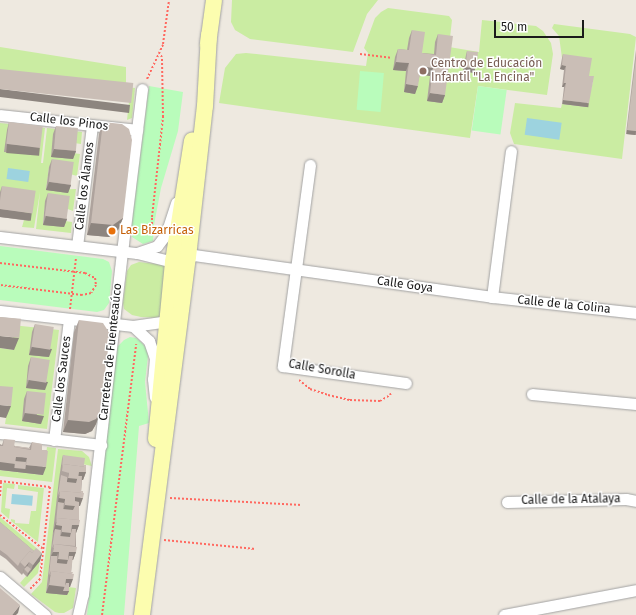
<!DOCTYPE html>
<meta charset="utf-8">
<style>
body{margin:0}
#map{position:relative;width:636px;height:615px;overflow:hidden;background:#eee9e0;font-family:"Fira Sans",sans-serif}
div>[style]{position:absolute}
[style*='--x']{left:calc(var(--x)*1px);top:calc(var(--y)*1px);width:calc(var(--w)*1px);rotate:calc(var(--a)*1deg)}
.grass>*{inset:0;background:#caeca2}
.park>*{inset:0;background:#b9fcbb;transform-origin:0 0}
.water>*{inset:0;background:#9dd3df;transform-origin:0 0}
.path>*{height:2px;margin-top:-1px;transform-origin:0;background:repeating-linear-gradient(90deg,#ff6960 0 2px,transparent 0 4px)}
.roads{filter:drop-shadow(0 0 1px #a2a2a2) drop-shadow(0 0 1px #a2a2a2)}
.minor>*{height:11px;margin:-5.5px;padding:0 5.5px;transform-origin:5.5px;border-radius:5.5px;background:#fff}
.secondary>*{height:16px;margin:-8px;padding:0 8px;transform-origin:8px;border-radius:8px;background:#fcfdaf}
.wall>*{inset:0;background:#aea39d}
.shaded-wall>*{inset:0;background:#8d857f;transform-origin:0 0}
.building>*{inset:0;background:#cabeb6;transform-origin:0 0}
.dots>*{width:11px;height:11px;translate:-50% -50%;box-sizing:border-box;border:2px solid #fff;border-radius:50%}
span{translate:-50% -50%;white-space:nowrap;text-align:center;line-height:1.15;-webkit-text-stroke:3px #fff;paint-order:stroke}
.education-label{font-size:12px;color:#785e54}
.left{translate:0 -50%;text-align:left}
.street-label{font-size:12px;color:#1b1b1b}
.food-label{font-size:12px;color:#c56008}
.scale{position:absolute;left:494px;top:20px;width:90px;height:18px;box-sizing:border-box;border:2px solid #1b1b1b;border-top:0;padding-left:5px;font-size:12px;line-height:14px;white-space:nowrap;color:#1b1b1b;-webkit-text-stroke:3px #fff;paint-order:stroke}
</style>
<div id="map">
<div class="grass">
<i style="clip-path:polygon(232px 0,378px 0,367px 14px,353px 52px,250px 39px,235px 30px,231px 22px)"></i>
<i style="clip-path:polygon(388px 8px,449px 16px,452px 20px,449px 47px,479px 52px,482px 20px,536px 26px,543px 31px,551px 43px,553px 54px,547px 95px,478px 86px,470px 138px,219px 103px,225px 68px,236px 54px,246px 53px,366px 66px,368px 53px,364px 48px,375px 18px,381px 12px)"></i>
<i style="clip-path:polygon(554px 24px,630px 34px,636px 37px,622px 159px,514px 144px,510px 133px,515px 103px,561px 108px,562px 104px,587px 107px,593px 81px,562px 58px,559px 36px,552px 28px)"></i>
<i style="clip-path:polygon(0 47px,126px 67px,126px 87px,135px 88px,132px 118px,127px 120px,130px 92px,0 77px)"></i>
<i style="clip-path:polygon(0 123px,45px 128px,41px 163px,43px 163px,47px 128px,82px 132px,81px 144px,74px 143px,73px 153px,80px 154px,77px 176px,49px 168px,46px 190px,76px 189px,73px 211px,46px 201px,44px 213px,43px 224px,65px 221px,72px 222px,71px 233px,36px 229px,40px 192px,34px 228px,22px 227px,24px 220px,0 195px)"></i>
<i style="clip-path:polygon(139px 262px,165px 265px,160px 318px,141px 317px,132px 315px,124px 309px,123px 303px,127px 271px,131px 265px)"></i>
<i style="clip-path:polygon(12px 325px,59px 330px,47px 429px,5px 424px,9px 399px,0 398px,0 348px,14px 350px)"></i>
<i style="clip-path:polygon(47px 447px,56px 448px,52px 482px,0 476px,0 470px,43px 475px)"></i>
<i style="clip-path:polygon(58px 449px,82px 451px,89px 457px,92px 466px,62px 460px,46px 593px,68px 587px,76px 588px,73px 608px,64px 613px,59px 613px,55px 612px,31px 594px,42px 582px)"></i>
<i style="clip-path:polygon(3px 483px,15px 484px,14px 489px,7px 488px,5px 508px,10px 509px,9px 519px,1px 512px)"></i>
<i style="clip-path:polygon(18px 485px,44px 488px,38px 542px,11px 521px,11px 519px,15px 520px,15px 523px,29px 524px,31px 511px,36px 511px,38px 492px,18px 489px)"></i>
<i style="clip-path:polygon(0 517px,40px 551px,40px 561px,38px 573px,24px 587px,20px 583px,39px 561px,0 527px)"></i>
</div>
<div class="park">
<i style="left:360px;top:71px;width:24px;height:39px;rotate:5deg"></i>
<i style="clip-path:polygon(149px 86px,183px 92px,178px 131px,161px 188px,154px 225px,153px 241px,143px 244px,132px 237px,131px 231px)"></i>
<i style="left:478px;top:86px;width:29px;height:45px;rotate:8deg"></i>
<i style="clip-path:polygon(0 246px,103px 259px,109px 262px,112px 271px,109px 303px,104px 310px,97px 312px,0 300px)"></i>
<i style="clip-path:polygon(130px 337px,136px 338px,142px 343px,146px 348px,148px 356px,145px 382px,149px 423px,139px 426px,124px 615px,87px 615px,117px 347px,124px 340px)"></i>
</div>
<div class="water">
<i style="left:527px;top:118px;width:35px;height:17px;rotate:8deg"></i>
<i style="left:8px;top:168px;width:22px;height:11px;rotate:8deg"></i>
<i style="left:12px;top:494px;width:21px;height:10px;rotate:5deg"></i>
</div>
<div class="path">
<i style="--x:360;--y:54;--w:31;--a:7"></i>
<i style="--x:147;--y:79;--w:38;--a:-65"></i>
<i style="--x:163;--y:44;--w:44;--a:-82.2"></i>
<i style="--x:152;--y:232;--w:15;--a:-90"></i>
<i style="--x:152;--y:217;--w:101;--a:-83.7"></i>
<i style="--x:163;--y:117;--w:60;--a:-91"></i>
<i style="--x:162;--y:57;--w:5;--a:-127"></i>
<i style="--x:0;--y:263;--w:86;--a:6.7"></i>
<i style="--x:85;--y:273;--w:11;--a:27"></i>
<i style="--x:95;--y:278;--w:7;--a:82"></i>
<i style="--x:96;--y:285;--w:9;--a:122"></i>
<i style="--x:91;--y:293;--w:9;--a:167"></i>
<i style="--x:82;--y:295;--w:83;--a:-173"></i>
<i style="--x:70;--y:309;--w:51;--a:-83.3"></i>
<i style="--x:299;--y:380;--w:14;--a:39"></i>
<i style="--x:310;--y:389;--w:19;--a:18"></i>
<i style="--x:328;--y:395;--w:23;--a:13"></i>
<i style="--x:350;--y:400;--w:30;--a:2"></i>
<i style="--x:380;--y:401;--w:12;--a:-31"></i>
<i style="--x:390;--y:395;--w:2;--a:-63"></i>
<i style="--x:0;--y:481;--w:50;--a:6.8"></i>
<i style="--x:50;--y:487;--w:93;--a:96.2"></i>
<i style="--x:40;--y:579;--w:14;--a:135"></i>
<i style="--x:0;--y:496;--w:15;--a:-86"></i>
<i style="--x:170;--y:498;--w:132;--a:3"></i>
<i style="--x:0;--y:515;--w:55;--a:38.3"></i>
<i style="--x:164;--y:540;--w:92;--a:5.6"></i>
<i style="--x:102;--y:615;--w:273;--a:-82.8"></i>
</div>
<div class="roads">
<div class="minor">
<i style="--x:0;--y:115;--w:138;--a:6.2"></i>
<i style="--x:310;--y:165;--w:203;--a:97.7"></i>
<i style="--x:283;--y:366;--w:124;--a:7.9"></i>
<i style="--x:0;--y:237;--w:138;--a:6.7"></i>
<i style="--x:137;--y:253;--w:37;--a:14"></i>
<i style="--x:173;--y:262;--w:22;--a:-18"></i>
<i style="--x:194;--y:255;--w:301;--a:8"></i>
<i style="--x:492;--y:297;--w:145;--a:6.3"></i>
<i style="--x:77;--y:246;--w:122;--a:-82.9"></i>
<i style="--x:137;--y:253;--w:21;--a:-19"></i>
<i style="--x:157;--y:246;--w:15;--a:-53"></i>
<i style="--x:166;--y:234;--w:33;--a:-72"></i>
<i style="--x:492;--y:297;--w:147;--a:-82.6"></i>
<i style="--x:0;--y:311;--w:134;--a:6.4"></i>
<i style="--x:133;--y:326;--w:34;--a:-8"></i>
<i style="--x:167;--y:321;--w:5;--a:-22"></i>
<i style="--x:133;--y:326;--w:22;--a:43"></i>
<i style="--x:149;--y:341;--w:18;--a:71"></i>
<i style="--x:155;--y:358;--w:21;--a:95"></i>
<i style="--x:153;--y:379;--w:18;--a:84"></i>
<i style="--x:532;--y:394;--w:104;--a:5.5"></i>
<i style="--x:0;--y:433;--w:102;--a:6.8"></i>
<i style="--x:54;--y:440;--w:122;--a:-82.9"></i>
<i style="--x:507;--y:502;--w:119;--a:-1.4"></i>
<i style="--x:626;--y:499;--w:10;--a:11"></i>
<i style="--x:0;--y:577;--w:59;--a:40.2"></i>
<i style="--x:78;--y:615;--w:22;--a:-77"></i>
<i style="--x:83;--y:594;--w:344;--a:-83.5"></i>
<i style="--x:122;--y:252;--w:164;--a:-83"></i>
<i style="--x:504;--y:615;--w:134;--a:-10.7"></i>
</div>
<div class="secondary">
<i style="--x:208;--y:44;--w:44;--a:-82.2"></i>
<i style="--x:156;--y:439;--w:178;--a:-84.5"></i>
<i style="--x:173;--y:262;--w:123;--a:-81.1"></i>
<i style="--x:142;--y:615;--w:361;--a:-82.7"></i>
<i style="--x:188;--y:257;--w:152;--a:-83.6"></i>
<i style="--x:205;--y:106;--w:71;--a:-86.8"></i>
</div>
</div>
<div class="wall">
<i style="clip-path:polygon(412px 30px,422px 53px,434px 54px,435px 42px,438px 34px,445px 95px,442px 103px,427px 101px,430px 76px,420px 74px,415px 94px,404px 92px,406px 71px,393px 70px,395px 57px,398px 49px,407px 50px,409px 38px)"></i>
<i style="clip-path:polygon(636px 50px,636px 135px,626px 134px)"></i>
<i style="clip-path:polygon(467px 51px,475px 69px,474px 73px,463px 71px,466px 55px)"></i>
<i style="clip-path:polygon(563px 54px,589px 76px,587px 107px,562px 104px,564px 87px,562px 87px,564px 70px,560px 69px,562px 58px)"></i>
<i style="clip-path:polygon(9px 122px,38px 155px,4px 152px,7px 130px)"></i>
<i style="clip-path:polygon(103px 122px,123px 218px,118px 230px,109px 237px,87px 235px,99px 134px)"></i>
<i style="clip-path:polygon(56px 126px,76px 151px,73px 159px,51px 157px,53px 134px)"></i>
<i style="clip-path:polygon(52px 159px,71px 185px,68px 193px,46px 190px,49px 167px)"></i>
<i style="clip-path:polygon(2px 186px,30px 221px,0 217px,0 192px)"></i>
<i style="clip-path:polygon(48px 193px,67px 219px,64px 227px,43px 225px,45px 201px)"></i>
<i style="clip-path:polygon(79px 320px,100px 412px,96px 424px,92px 431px,85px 434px,63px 432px,74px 332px)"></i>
<i style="clip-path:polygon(35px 324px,49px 357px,29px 355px,32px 332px)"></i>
<i style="clip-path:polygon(31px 357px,45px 390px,26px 388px,28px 366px)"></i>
<i style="clip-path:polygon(27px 391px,41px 424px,22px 421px,24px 399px)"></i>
<i style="clip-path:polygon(4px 439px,15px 446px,29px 448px,32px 442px,42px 450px,43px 475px,0 470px,0 444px,2px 445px)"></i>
<i style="clip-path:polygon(63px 455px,84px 465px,86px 472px,83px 480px,82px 480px,80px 506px,79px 506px,79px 525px,76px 533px,76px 552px,73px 560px,72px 560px,70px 587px,69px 587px,69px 591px,67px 595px,46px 593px,59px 479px,62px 459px)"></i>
<i style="clip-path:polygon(0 522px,34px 551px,42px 553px,40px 561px,27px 577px,23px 573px,22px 575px,6px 559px,0 555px)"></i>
</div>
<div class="shaded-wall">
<i style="clip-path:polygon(396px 62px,409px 63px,406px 71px,393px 70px)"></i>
<i style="clip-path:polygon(562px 65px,566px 66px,564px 70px,560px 69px)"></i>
<i style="clip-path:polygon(421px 66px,433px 68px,430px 76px,418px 74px)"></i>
<i style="clip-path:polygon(465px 67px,475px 69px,474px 73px,463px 71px)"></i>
<i style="clip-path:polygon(564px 83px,566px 83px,564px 87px,562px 87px)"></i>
<i style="clip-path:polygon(406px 84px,418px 86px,415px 94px,404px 92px)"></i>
<i style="left:0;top:89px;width:131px;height:8px;rotate:7deg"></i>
<i style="clip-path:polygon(430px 93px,445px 95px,442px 103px,427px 101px)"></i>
<i style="left:563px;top:100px;width:26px;height:4px;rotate:7deg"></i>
<i style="left:627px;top:130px;width:9px;height:4px;rotate:6deg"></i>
<i style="left:7px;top:144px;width:33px;height:9px;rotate:5deg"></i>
<i style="clip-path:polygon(54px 149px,76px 151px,73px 159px,51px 157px)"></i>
<i style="clip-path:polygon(49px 182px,71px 185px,68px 193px,46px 190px)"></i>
<i style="left:0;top:209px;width:32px;height:8px;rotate:7deg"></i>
<i style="clip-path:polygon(46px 216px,67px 219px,64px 227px,43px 225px)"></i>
<i style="clip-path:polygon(123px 218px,118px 230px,109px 237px,87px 235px,91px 223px)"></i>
<i style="clip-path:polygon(0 336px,19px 338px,14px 350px,0 348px)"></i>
<i style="clip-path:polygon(32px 347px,52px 349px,49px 357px,29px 355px)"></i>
<i style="clip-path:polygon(29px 380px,48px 382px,45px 390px,26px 388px)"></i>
<i style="clip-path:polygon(0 405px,11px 406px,6px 418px,0 417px)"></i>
<i style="clip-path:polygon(100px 412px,96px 424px,92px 431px,85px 434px,63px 432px,68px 420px)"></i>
<i style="clip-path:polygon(25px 413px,44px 416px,41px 424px,22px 421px)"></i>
<i style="clip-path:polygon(16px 457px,27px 458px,24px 466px,25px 469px,26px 465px,46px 467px,43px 475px,0 470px,0 462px)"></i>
<i style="clip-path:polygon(63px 468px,86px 472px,83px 480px,78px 480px,75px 487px,65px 486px,68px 478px,69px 473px)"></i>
<i style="clip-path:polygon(59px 495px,83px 498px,80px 506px,74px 505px,65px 500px,62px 507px,58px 502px)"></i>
<i style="clip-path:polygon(65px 505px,75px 506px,72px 514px,62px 513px)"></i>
<i style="clip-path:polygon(56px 522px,79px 525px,76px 533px,71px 533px,69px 541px,59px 540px,62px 532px,62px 527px,59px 534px,55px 529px,53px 533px)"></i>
<i style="clip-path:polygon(53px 548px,76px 552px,73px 560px,68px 560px,65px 568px,55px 567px,58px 559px,58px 553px,56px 560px,51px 556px,53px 552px)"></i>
<i style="clip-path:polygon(42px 553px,40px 561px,30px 573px,33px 565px)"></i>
<i style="clip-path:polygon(29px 562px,26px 570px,24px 569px,22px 575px,25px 567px)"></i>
<i style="clip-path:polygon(31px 569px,30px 573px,27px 577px,28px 573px)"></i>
<i style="clip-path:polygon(50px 575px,73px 579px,70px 587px,65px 587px,69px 591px,67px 595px,46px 593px,49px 585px)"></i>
<i style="clip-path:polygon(20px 605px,18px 613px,16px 615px,12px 615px)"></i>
</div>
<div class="building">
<i style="clip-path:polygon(412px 30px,425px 32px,422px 53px,436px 55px,438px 34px,453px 36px,445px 95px,430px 93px,433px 68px,421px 66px,418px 86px,406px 84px,409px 63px,396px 62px,398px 49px,409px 50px)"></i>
<i style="left:467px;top:51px;width:11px;height:16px;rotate:5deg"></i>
<i style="clip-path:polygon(563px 54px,592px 58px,589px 76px,594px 76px,589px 103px,563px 100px,566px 83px,564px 83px,566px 66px,562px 65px)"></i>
<i style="clip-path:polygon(636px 57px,636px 131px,627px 130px)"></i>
<i style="left:0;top:69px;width:134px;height:20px;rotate:6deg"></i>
<i style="left:9px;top:122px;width:34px;height:22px;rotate:7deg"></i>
<i style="clip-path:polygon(103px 122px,122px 124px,129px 129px,132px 140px,123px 218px,113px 225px,91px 223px)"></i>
<i style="left:56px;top:126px;width:22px;height:23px;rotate:5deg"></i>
<i style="left:52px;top:159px;width:22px;height:23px;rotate:8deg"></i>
<i style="left:2px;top:186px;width:34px;height:23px;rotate:8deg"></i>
<i style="left:48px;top:193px;width:22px;height:23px;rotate:8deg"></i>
<i style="left:0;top:317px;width:21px;height:19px;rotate:5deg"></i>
<i style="clip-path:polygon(79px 320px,103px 323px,110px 334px,100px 412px,96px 419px,89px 422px,68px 420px)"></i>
<i style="left:35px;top:324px;width:19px;height:23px;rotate:9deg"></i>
<i style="left:31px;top:357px;width:19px;height:23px;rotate:9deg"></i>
<i style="clip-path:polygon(0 386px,13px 387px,11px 406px,0 405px)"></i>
<i style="left:27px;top:391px;width:19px;height:22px;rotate:6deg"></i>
<i style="clip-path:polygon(4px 439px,15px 440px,14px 447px,31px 450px,32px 442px,42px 444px,42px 451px,48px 451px,46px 467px,26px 465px,27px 458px,22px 457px,16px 457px,15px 464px,0 462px,0 446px,3px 446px)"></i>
<i style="clip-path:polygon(15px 446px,30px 448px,30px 449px,14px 447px)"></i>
<i style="left:42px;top:450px;width:5px;height:1px"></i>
<i style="clip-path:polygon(63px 455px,85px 458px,84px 465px,86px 465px,86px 467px,63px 464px,62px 468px)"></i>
<i style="left:15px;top:461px;width:11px;height:7px;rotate:5deg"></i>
<i style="clip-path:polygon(63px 464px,86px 467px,86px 472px,79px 472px,78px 479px,68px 478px,69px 473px,62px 471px)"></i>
<i style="clip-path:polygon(61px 475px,67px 477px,67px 482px,76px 483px,78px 476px,82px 476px,81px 491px,83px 491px,83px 493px,60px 491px,58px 495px)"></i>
<i style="clip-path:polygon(60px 491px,84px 493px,83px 498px,75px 497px,75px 506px,65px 505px,65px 499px,59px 498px)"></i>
<i style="clip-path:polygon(75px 501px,79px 502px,79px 520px,57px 518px,56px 522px,58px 502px,64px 503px,63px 509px,73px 510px,75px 506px)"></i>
<i style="clip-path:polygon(57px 518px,80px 520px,79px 525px,72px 525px,71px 533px,62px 532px,62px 526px,56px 525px)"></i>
<i style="clip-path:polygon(0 522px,34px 551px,32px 553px,30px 551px,20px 562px,18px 566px,7px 555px,0 550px)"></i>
<i style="clip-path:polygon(55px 529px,61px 530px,60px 536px,70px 537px,72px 529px,76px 529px,75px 546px,54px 544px,52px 548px)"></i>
<i style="clip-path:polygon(54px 544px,77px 547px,76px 552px,69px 552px,68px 560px,58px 559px,59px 552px,53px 552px)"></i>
<i style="clip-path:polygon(36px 548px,42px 553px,33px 565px,29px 562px,25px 567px,20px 562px,30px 551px,32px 553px)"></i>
<i style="clip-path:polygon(51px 556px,57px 556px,57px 563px,67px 564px,69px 556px,73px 556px,71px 572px,73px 572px,72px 574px,51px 571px,49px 575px)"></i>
<i style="clip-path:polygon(27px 566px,31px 569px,28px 573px,24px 569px)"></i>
<i style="clip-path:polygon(51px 571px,74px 574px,73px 579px,66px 579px,65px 587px,49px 585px)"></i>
<i style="clip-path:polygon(66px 583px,69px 583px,69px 591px,63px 591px)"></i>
<i style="clip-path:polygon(0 588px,20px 605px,12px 615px,0 615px)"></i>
</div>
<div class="dots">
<i style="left:423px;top:71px;background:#8d6e63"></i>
<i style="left:112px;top:231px;background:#e8710a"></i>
</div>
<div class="education-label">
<span class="left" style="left:431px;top:71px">Centro de Educación<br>Infantil "La Encina"</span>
</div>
<div class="street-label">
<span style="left:69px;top:122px;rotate:7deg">Calle los Pinos</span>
<span style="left:85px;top:186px;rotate:-83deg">Calle los Álamos</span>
<span style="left:405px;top:285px;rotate:8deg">Calle Goya</span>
<span style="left:564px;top:305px;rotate:6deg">Calle de la Colina</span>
<span style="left:111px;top:352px;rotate:-84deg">Carretera de Fuentesaúco</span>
<span style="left:322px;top:370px;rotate:10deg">Calle Sorolla</span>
<span style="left:62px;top:379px;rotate:-83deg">Calle los Sauces</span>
<span style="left:571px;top:500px;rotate:-1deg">Calle de la Atalaya</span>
</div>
<div class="food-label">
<span class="left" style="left:120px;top:231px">Las Bizarricas</span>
</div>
<div class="scale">50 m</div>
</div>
